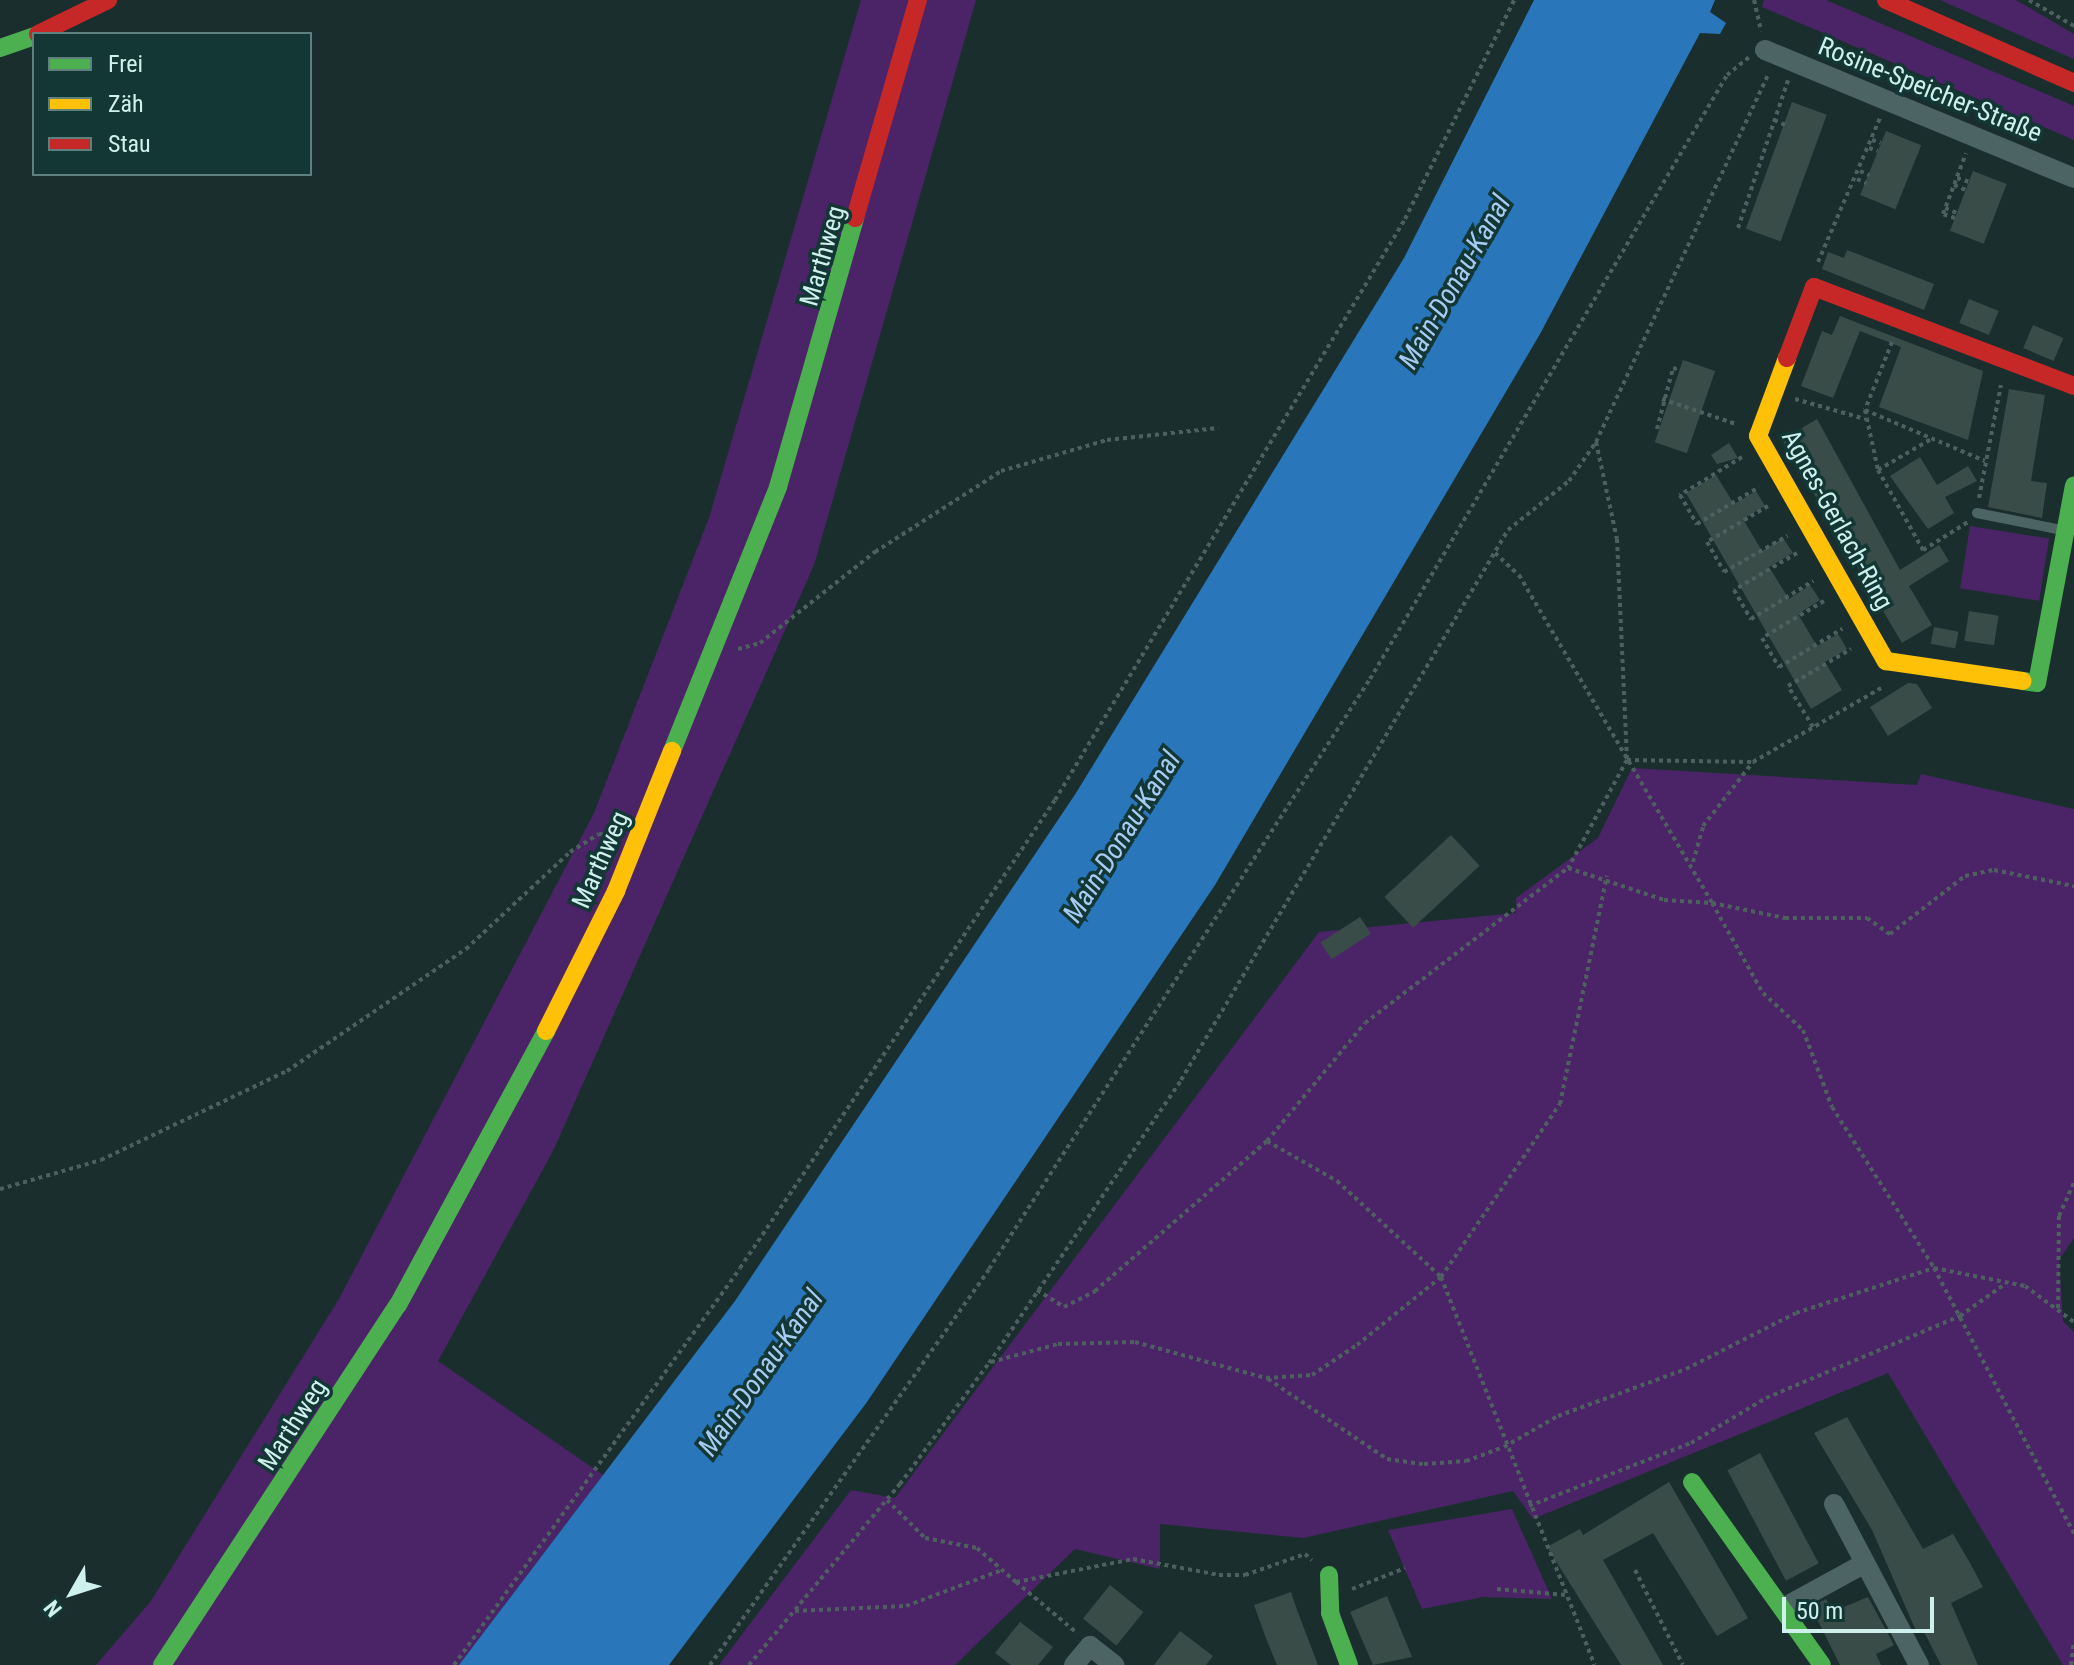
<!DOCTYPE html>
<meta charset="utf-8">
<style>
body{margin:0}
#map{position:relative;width:2074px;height:1665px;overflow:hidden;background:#1a2f2d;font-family:"Roboto Condensed",sans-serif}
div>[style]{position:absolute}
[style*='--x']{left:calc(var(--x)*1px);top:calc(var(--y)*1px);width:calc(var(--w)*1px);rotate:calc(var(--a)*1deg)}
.green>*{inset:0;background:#4a2466;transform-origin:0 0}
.water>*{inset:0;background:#2a76bb}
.building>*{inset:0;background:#394c48;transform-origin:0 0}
.path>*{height:4px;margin-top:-2px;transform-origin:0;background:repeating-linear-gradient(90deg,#4d605f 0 4px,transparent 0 8px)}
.lane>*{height:10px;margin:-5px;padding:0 5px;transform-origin:5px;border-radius:5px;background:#4c6463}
.street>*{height:20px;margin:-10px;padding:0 10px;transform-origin:10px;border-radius:10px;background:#4c6463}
.fast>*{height:18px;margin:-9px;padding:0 9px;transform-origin:9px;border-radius:9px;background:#4caf50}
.slow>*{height:18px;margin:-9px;padding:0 9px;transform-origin:9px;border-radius:9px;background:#ffc107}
.jam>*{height:18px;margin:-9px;padding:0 9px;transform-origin:9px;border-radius:9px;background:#c62828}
span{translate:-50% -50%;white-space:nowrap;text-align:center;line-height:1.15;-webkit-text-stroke:7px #123735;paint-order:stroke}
.street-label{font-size:26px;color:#cff1ee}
.water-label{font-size:28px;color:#a7ccf3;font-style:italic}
.legend{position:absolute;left:32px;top:32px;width:280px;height:144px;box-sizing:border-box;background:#123735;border:2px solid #5e817f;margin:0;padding:10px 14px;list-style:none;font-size:24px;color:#cff1ee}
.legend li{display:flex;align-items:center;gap:16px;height:40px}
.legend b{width:40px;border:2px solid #5e817f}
.north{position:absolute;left:32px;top:1553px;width:80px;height:80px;-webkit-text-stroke:6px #123735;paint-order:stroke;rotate:231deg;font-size:22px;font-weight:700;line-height:32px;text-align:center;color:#cff1ee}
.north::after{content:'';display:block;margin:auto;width:28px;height:36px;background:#cff1ee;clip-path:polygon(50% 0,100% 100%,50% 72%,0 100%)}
.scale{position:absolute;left:1782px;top:1597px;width:152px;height:36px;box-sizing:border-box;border:4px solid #cff1ee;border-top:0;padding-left:10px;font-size:24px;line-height:28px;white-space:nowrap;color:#cff1ee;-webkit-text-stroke:6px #123735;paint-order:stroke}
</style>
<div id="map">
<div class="green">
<i style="clip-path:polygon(861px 0,976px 0,814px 565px,553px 1151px,438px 1361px,603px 1475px,459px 1665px,96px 1665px,151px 1601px,339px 1299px,594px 813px,709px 518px)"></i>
<i style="clip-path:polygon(1764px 0,1826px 0,2074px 106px,2074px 140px,1762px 7px)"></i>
<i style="clip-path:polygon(1940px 0,2016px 0,2074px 34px,2074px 59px)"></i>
<i style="left:1970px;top:526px;width:80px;height:63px;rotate:9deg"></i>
<i style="clip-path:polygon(1632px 768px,1917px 785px,1921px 774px,2074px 809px,2074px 1238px,2059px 1260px,2063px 1321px,2074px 1332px,2074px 1665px,2063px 1665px,1888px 1373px,1533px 1519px,1513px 1491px,1303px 1538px,1160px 1524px,1160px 1569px,1075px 1549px,955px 1665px,719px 1665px,851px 1490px,895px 1498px,1319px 932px,1516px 913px,1516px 898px,1598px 838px)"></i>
<i style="clip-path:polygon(1512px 1509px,1552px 1599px,1483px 1597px,1422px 1609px,1388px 1530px)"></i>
</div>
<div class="water">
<i style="clip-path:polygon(1534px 0,1715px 0,1710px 12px,1726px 23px,1720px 34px,1700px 33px,1540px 334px,1215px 885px,867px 1402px,669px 1665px,459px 1665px,735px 1301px,1076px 793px,1404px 258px)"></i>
</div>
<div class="building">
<i style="left:1792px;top:102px;width:37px;height:135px;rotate:20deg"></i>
<i style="left:1886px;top:131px;width:38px;height:69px;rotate:22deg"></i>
<i style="left:1973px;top:171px;width:36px;height:64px;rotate:21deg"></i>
<i style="clip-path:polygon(1847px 250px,1934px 284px,1924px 310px,1822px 269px,1828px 252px,1844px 258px)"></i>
<i style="left:1969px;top:299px;width:32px;height:26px;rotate:22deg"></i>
<i style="clip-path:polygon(1840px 316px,1983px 371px,1968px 440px,1879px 407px,1901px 347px,1860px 331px,1833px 398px,1801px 386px,1822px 331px,1832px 335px)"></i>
<i style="left:2033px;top:325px;width:33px;height:25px;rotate:23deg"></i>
<i style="left:1683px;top:360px;width:34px;height:87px;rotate:19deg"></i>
<i style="clip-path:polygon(2009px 389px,2045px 395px,2031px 481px,2047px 483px,2042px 518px,1988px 507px)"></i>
<i style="clip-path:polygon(1817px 419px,1900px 570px,1939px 545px,1949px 561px,1909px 586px,1932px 625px,1902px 643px,1782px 440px)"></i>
<i style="clip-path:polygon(1729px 443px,1738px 458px,1717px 464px,1711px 455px)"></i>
<i style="clip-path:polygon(1920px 457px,1937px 485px,1968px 466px,1977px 481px,1945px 497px,1954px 513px,1928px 529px,1890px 476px)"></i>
<i style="clip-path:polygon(1716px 475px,1734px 504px,1756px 491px,1765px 506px,1743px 519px,1762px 551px,1783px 538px,1793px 553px,1769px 567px,1789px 599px,1810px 585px,1820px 600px,1798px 614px,1817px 646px,1838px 634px,1847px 649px,1825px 662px,1842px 690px,1811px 709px,1686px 493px)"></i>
<i style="left:1969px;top:611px;width:30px;height:30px;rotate:9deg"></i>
<i style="left:1934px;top:627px;width:25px;height:17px;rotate:11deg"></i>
<i style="clip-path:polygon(1908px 683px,1917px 684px,1932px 708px,1888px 736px,1870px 707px)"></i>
<i style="left:1451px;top:835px;width:42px;height:91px;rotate:47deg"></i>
<i style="left:1360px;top:917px;width:20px;height:47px;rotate:57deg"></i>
<i style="clip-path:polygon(1847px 1417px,1923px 1549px,1953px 1534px,1970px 1563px,1983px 1587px,1951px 1603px,1978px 1665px,1941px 1665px,1923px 1630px,1917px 1633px,1872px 1530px,1814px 1433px)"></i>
<i style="left:1760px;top:1453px;width:125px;height:37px;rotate:62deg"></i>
<i style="clip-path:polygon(1669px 1482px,1748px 1618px,1717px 1636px,1653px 1533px,1603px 1560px,1663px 1665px,1621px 1665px,1547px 1547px,1580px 1529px,1583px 1535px)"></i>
<i style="left:1110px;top:1585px;width:43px;height:43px;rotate:39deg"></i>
<i style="clip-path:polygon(1291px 1592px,1297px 1610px,1318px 1665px,1277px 1665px,1267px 1641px,1254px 1605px)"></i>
<i style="clip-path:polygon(1387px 1596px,1412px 1657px,1373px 1665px,1350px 1612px)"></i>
<i style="clip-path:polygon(1868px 1597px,1894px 1645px,1876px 1654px,1881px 1665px,1840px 1665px,1811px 1607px,1826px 1599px,1832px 1612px)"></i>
<i style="clip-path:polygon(1020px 1622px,1053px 1647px,1038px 1665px,1011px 1665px,995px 1653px)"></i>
<i style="clip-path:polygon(1180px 1631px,1213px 1656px,1206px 1665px,1154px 1665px)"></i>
</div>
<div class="path">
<i style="--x:1754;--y:0;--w:32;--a:77"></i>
<i style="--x:2029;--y:0;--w:52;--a:30"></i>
<i style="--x:1774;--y:120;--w:12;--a:24"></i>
<i style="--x:1872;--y:140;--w:9;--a:18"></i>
<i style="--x:1869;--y:148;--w:9;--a:18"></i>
<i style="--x:1860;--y:171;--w:10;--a:24"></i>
<i style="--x:1957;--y:178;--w:13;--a:18"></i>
<i style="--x:1857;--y:179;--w:10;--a:24"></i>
<i style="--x:1954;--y:185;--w:13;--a:23"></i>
<i style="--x:1945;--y:208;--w:13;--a:23"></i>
<i style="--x:1955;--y:218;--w:13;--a:-162"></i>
<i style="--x:1943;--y:214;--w:65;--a:-69.3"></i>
<i style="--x:1738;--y:228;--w:156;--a:-71.3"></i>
<i style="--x:1818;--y:262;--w:159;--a:-66.7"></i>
<i style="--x:1892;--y:342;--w:73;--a:111.7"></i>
<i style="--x:1865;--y:410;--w:61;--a:77.8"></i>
<i style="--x:1878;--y:470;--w:92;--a:60.6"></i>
<i style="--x:1923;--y:550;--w:53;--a:-31.9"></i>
<i style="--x:1662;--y:399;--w:78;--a:18.7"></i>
<i style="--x:1795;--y:399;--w:73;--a:15.9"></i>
<i style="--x:1865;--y:410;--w:130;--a:23"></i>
<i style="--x:1657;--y:429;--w:63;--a:-75.3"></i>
<i style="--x:1673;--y:368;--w:6;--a:18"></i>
<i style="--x:1596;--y:442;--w:99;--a:77.8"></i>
<i style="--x:1617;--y:539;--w:221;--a:87.4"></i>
<i style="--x:1627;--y:760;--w:123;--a:118.6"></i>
<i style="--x:1568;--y:868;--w:101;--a:18.4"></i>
<i style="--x:1664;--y:900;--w:48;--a:3.6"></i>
<i style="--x:1712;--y:903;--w:103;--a:60.5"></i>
<i style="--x:1763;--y:993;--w:54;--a:42.8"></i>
<i style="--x:1803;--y:1030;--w:82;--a:69.4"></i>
<i style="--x:1832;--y:1107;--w:191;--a:57.6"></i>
<i style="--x:1934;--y:1268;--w:300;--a:62.2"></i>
<i style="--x:1742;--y:457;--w:73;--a:148.5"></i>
<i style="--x:1680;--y:495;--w:34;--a:60"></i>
<i style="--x:1697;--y:524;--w:72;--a:-30.8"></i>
<i style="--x:1878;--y:470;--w:61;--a:-30.3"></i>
<i style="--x:1979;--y:498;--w:115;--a:-79"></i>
<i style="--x:1768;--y:506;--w:71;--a:149.5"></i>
<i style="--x:1707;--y:542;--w:34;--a:60"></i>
<i style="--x:1724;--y:572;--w:73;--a:-29.7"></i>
<i style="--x:1495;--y:553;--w:33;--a:43"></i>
<i style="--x:1519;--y:575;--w:381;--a:59.5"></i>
<i style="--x:1712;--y:903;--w:75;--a:11.6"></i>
<i style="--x:1785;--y:918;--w:82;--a:0"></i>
<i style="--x:1867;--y:918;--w:28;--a:35"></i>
<i style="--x:1890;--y:934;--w:95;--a:-37.7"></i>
<i style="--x:1965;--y:876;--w:30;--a:-12"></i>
<i style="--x:1994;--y:870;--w:82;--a:11.3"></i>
<i style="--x:1797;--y:553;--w:73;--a:149.6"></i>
<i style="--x:1734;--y:590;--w:34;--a:60"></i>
<i style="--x:1751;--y:619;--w:73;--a:-31.5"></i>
<i style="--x:1824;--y:601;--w:72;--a:149.2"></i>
<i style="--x:1762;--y:638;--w:34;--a:60"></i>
<i style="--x:1779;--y:667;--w:74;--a:-31.1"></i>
<i style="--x:738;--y:649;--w:23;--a:-15"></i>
<i style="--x:760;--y:643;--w:147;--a:-38.4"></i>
<i style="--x:875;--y:552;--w:150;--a:-32.7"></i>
<i style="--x:1001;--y:471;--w:110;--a:-16.3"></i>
<i style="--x:1107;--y:440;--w:112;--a:-6.2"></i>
<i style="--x:1813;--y:727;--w:48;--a:-121.4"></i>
<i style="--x:1788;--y:686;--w:73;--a:-30.4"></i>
<i style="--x:1627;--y:760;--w:126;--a:0.9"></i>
<i style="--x:1753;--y:762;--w:150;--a:-30"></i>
<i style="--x:1693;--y:862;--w:37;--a:-74"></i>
<i style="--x:1703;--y:826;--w:81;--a:-52"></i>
<i style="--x:1267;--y:1141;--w:81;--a:29.7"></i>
<i style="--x:1337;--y:1181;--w:142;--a:42.7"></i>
<i style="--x:1441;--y:1277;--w:417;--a:68.4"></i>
<i style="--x:0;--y:1189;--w:105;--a:-16"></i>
<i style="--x:101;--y:1160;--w:206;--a:-25.6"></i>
<i style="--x:287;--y:1071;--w:217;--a:-34.3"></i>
<i style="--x:466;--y:949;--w:142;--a:-43"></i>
<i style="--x:570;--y:852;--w:34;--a:-32"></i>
<i style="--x:599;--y:834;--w:13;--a:4"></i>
<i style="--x:1037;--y:1290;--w:32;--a:32"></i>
<i style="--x:1064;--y:1307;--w:35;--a:-27"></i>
<i style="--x:1095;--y:1291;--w:228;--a:-41.1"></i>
<i style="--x:1267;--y:1141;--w:153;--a:-50.3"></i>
<i style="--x:1365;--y:1023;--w:255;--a:-37.4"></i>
<i style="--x:2058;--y:1308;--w:92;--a:-89.4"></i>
<i style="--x:2059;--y:1216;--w:37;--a:-66"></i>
<i style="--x:991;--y:1362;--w:69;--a:-15"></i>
<i style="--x:1058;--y:1344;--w:77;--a:-1.5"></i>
<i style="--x:1135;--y:1342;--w:136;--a:15.4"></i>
<i style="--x:1266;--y:1378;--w:46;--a:-3.7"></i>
<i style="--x:1312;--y:1375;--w:54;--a:-33.7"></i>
<i style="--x:1357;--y:1345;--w:108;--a:-39"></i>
<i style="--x:1441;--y:1277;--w:210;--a:-55.5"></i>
<i style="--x:1560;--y:1104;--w:233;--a:-78.4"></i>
<i style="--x:1268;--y:1379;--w:143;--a:33.9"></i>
<i style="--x:1387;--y:1459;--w:37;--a:8"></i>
<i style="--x:1424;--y:1464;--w:42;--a:-4.1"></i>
<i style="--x:1466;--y:1461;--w:40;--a:-20.2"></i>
<i style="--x:1504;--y:1447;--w:62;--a:-29.9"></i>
<i style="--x:1558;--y:1416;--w:136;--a:-20.2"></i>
<i style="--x:1686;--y:1369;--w:123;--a:-27"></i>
<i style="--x:1796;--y:1313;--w:145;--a:-18.1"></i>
<i style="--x:1934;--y:1268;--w:93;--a:11.2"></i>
<i style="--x:2025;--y:1286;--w:61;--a:36.3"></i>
<i style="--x:887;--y:1500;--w:54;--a:45"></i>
<i style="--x:925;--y:1538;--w:53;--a:10.9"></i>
<i style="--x:977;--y:1548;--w:52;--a:41.1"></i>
<i style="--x:1016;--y:1582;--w:119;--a:-11.1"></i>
<i style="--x:1133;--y:1559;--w:87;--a:10.5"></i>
<i style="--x:1219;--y:1575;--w:26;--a:0"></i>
<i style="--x:1245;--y:1575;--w:64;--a:-19.3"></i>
<i style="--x:1305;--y:1554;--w:9;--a:41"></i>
<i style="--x:1529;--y:1506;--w:174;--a:-21.3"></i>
<i style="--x:1691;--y:1443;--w:87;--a:-31"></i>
<i style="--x:1766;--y:1398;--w:211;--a:-22.9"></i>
<i style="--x:1960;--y:1316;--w:52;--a:-35.5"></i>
<i style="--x:1635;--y:1570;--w:106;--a:63.2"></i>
<i style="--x:1016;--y:1582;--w:80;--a:39.9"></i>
<i style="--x:1352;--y:1589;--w:57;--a:-21.6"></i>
<i style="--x:1497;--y:1589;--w:68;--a:5"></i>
<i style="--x:795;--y:1611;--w:111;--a:-2.6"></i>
<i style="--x:906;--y:1606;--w:103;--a:-20.6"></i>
<i style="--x:454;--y:1665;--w:489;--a:-54.2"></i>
<i style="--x:740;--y:1268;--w:564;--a:-56.06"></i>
<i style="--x:1055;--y:800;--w:678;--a:-58.93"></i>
<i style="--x:1405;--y:219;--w:245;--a:-63.5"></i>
<i style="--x:710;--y:1665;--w:484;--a:-54.8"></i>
<i style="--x:989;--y:1269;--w:702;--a:-57.15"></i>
<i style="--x:1370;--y:679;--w:702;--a:-59.41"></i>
<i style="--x:1727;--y:75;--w:28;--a:-39"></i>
<i style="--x:749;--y:1665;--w:236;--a:-50.2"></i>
<i style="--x:900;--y:1484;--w:150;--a:-53.7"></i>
<i style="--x:989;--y:1363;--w:342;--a:-55.8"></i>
<i style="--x:1181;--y:1080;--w:640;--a:-59.27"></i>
<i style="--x:1508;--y:530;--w:78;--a:-38.8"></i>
<i style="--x:1569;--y:481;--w:47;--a:-55.3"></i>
<i style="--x:1596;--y:442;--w:408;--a:-64.9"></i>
<i style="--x:2071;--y:1665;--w:24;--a:-83"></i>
</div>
<div class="lane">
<i style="--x:1977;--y:513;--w:87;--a:11.3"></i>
</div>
<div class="street">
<i style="--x:1765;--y:50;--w:334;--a:22.5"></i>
<i style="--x:1834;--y:1504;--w:182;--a:62.2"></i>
<i style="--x:1785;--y:1607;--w:91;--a:-28.8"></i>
<i style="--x:1074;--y:1665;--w:25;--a:-50"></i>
<i style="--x:1090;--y:1646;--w:31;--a:38"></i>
</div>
<div class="fast">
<i style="--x:0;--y:48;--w:36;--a:-19"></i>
<i style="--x:2023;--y:681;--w:14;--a:8"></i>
<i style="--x:2037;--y:683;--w:201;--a:-79.4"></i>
<i style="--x:672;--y:751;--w:284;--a:-68.1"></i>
<i style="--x:778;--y:487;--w:280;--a:-74"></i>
<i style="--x:1692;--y:1482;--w:224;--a:54.6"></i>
<i style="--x:1329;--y:1575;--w:38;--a:88"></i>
<i style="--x:1330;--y:1613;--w:55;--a:69.9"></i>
<i style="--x:162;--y:1665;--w:430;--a:-56.8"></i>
<i style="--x:398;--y:1305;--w:311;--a:-61.6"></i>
</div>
<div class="slow">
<i style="--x:1787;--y:358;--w:83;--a:110.4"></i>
<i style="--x:1758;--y:436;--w:259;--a:60.4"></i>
<i style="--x:1886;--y:661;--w:138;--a:8.3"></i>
<i style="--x:546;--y:1031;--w:157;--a:-63.4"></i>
<i style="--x:616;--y:891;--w:151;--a:-68.2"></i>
</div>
<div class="jam">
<i style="--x:1886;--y:0;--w:206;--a:23.8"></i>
<i style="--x:38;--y:34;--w:78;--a:-25.9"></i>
<i style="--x:855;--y:218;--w:227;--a:-73.9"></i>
<i style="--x:1787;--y:358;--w:76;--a:-69.2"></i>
<i style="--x:1814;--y:287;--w:278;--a:20.8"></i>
</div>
<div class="street-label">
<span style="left:1930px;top:90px;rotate:22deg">Rosine-Speicher-Straße</span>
<span style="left:823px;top:256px;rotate:-74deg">Marthweg</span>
<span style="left:1837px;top:520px;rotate:61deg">Agnes-Gerlach-Ring</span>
<span style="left:601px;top:860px;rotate:-66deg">Marthweg</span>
<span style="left:293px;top:1425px;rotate:-57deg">Marthweg</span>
</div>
<div class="water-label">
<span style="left:1455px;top:282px;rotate:-60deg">Main-Donau-Kanal</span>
<span style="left:1122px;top:837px;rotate:-58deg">Main-Donau-Kanal</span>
<span style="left:761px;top:1373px;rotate:-55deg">Main-Donau-Kanal</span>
</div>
<ul class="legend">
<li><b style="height:10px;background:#4caf50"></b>Frei</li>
<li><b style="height:10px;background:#ffc107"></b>Zäh</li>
<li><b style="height:10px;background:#c62828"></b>Stau</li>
</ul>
<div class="north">N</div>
<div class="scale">50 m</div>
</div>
